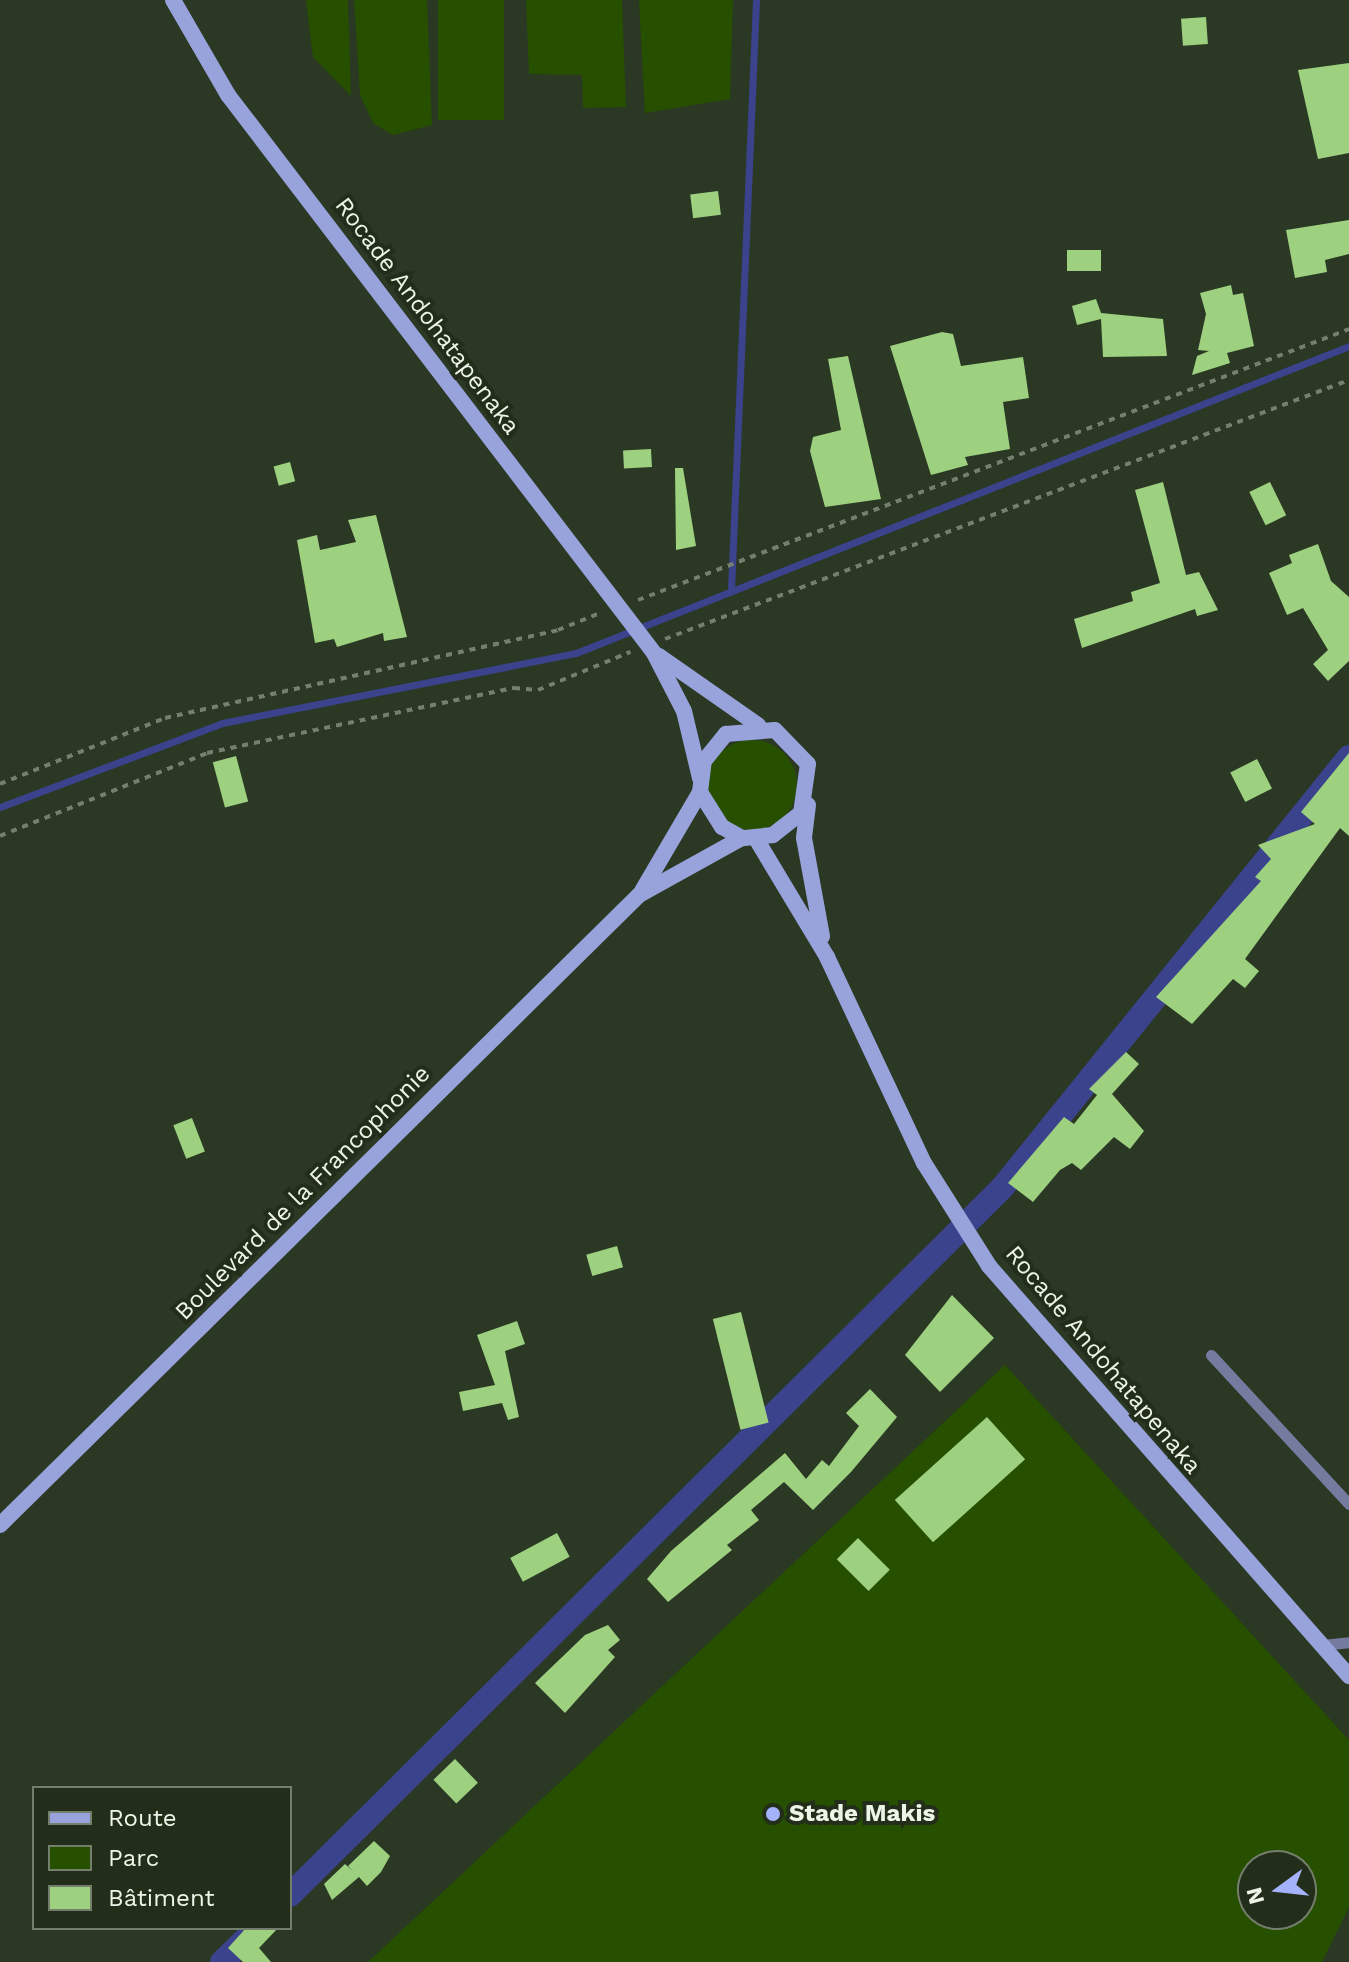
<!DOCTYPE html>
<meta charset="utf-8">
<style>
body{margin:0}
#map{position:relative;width:1349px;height:1962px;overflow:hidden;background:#2b3824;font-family:"Work Sans",sans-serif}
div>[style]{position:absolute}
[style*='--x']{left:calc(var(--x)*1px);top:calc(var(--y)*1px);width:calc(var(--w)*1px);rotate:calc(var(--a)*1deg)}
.green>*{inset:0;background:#264f00;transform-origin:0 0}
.round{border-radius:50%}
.stream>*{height:7px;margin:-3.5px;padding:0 3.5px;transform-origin:3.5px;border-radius:3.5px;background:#3c438d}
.canal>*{height:24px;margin:-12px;padding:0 12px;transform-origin:12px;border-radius:12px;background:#3c438d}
.building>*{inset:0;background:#9dd180;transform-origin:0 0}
.path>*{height:4px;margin-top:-2px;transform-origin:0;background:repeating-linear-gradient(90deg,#747f6e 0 6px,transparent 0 12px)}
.service>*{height:11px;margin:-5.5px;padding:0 5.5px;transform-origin:5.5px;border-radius:5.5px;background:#747b9f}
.secondary>*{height:16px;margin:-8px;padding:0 8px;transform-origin:8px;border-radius:8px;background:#98a3dc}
.dots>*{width:22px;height:22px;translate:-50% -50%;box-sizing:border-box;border:4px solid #222e1a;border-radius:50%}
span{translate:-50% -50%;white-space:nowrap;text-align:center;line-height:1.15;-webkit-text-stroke:8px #222e1a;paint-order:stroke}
.street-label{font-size:24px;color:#ecf5e8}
.poi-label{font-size:24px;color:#ecf5e8;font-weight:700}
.left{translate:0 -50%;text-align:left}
.legend{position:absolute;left:32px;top:1786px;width:260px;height:144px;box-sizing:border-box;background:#222e1a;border:2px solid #737e6c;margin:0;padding:10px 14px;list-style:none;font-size:24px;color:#ecf5e8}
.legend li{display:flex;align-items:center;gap:16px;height:40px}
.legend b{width:40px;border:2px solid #737e6c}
.north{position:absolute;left:1237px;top:1850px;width:80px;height:80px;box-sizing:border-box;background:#222e1a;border:2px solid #737e6c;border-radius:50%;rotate:255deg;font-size:22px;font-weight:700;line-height:32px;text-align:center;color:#ecf5e8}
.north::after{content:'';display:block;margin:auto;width:28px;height:36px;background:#a4b2fc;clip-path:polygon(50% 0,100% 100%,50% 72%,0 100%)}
</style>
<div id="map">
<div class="green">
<i style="clip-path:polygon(306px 0,348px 0,351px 96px,313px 57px)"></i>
<i style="clip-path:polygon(354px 0,427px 0,432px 125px,393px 135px,373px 123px,360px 95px)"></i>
<i style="left:438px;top:0;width:66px;height:120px"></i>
<i style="clip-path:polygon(526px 0,622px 0,626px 107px,583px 108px,582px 75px,529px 74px)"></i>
<i style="clip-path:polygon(639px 0,733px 0,730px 99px,645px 113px)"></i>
<i class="round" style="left:707px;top:740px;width:90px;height:90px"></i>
<i style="clip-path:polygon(evenodd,1005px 1365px,1349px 1740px,1349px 1907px,1322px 1962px,368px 1962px,1005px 1365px,1253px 1866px,1301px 1866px,1301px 1914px,1253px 1914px,1253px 1866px)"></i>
</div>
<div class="stream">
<i style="--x:731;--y:590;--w:591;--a:-87.57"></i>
<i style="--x:0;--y:807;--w:237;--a:-20.7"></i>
<i style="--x:222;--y:723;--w:361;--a:-11.2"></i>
<i style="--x:576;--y:653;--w:832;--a:-21.66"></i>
</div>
<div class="canal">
<i style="--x:290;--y:1895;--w:1003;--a:-44.8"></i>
<i style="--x:1002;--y:1188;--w:553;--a:-51.16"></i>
<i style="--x:222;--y:1962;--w:49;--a:-44.2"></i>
</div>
<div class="building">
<i style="left:1206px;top:17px;width:27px;height:25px;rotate:86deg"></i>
<i style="clip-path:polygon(1349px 63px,1349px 153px,1318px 159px,1298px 70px)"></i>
<i style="left:718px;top:191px;width:24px;height:28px;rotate:83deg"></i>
<i style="clip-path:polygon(1349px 220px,1349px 254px,1325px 260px,1327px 272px,1295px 278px,1286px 230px)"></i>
<i style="left:1101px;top:250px;width:21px;height:34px;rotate:90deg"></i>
<i style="clip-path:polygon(1231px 285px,1233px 295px,1243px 293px,1254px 346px,1227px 353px,1230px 363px,1192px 375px,1197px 356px,1209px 351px,1198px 350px,1206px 314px,1200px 293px)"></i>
<i style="clip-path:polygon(1096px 299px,1101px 313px,1163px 319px,1167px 356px,1103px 357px,1101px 319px,1077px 325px,1072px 306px)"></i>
<i style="clip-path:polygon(942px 332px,953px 334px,961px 366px,1023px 357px,1029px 398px,1003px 402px,1010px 449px,965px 457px,968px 465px,931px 475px,890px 346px)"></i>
<i style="clip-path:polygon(848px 356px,881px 499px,825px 507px,810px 451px,813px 437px,841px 430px,828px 359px)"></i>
<i style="left:651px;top:449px;width:18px;height:28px;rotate:87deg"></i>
<i style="left:290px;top:462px;width:20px;height:17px;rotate:75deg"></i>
<i style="clip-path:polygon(675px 468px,683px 468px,696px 546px,676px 550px)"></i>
<i style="clip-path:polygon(1163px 482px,1186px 575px,1199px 572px,1218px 610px,1197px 616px,1195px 609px,1082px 648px,1074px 619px,1133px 601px,1131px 592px,1160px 583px,1135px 490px)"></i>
<i style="left:1270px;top:482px;width:37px;height:23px;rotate:64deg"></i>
<i style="clip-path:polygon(376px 515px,407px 637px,384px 641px,383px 633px,337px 647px,334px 639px,315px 643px,297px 540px,317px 535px,320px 550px,356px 542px,348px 520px)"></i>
<i style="clip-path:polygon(1318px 544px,1331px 581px,1349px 597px,1349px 661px,1328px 681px,1313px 664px,1328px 650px,1303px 608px,1287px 615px,1269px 573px,1292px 563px,1289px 555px)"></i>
<i style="clip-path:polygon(1349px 753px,1349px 836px,1340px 828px,1245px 959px,1259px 971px,1245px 988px,1233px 979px,1192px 1024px,1156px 997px,1261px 881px,1255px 877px,1271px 859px,1258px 845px,1315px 824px,1301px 812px)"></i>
<i style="left:236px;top:756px;width:47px;height:24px;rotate:75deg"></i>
<i style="left:1257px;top:759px;width:33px;height:30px;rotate:63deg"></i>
<i style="clip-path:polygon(1126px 1052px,1139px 1064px,1112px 1094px,1144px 1131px,1130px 1149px,1114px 1137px,1081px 1170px,1072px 1163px,1060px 1170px,1033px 1202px,1008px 1183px,1064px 1117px,1074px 1124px,1097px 1095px,1089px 1089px)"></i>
<i style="left:192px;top:1118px;width:36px;height:20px;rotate:69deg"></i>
<i style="left:617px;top:1246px;width:22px;height:32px;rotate:74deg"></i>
<i style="clip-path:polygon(952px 1295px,994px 1338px,940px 1392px,905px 1355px)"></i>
<i style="left:741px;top:1312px;width:114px;height:29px;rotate:76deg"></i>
<i style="clip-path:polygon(517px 1321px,525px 1344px,505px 1351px,519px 1417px,508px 1420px,502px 1403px,463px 1411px,459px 1392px,495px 1385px,477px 1335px)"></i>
<i style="clip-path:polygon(870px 1389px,897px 1417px,851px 1472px,813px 1510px,784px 1482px,751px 1510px,759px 1520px,727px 1545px,732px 1550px,668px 1602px,647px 1579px,671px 1551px,785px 1453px,806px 1479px,822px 1460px,829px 1466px,859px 1426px,846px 1413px)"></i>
<i style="left:987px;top:1417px;width:57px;height:124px;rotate:48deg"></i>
<i style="left:557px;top:1533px;width:27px;height:53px;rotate:62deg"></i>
<i style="left:858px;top:1538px;width:45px;height:30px;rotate:45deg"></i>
<i style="clip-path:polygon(608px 1625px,620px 1640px,608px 1650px,615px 1657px,565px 1713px,535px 1683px,585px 1635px)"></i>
<i style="left:455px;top:1759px;width:33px;height:30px;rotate:46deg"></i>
<i style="clip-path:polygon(374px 1841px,390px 1856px,381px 1872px,367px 1886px,359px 1877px,332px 1900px,324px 1884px,345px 1864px,354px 1872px,348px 1866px)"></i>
<i style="clip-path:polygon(246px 1928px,278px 1928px,259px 1948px,271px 1962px,243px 1962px,228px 1948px)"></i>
</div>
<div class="path">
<i style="--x:638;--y:600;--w:761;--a:-20.86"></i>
<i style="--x:665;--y:639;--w:731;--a:-20.74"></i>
<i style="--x:0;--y:784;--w:178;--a:-21.8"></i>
<i style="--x:165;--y:718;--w:403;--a:-12.6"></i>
<i style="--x:558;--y:630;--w:45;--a:-22"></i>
<i style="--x:0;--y:836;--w:223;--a:-21.8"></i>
<i style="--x:207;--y:753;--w:314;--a:-12"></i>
<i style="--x:514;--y:688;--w:24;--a:5"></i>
<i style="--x:538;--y:690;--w:100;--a:-22.4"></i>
</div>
<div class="service">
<i style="--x:1211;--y:1355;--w:203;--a:47.2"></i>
<i style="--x:1322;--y:1645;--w:27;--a:-6"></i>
</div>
<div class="secondary">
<i style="--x:173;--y:0;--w:110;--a:59.9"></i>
<i style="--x:228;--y:95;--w:702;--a:52.64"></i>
<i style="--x:654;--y:653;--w:65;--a:62.7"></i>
<i style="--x:684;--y:711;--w:69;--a:76.6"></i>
<i style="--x:659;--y:656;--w:121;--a:34.9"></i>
<i style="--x:808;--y:805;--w:33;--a:97"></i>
<i style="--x:804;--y:838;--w:100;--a:79.6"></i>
<i style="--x:755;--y:837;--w:140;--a:59"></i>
<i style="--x:827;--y:957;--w:228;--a:64.8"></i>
<i style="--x:924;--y:1163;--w:122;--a:57.7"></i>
<i style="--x:989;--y:1266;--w:546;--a:48.72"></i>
<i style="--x:642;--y:891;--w:115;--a:-59.6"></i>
<i style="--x:700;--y:792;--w:31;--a:-83"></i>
<i style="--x:704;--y:761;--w:35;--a:-51"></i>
<i style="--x:726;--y:734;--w:49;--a:-4.7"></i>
<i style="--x:775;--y:730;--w:47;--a:45.9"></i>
<i style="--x:808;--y:764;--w:49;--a:98.1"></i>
<i style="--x:801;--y:813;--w:36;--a:142"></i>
<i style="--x:773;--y:835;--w:31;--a:174"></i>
<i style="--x:742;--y:838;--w:23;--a:-151"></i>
<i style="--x:722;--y:827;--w:41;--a:-122.2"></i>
<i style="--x:0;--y:1525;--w:897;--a:-44.59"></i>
<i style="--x:639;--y:895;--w:118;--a:-29"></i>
</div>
<div class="dots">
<i style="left:773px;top:1814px;background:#a4b2fc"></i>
</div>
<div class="street-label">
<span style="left:427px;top:316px;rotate:53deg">Rocade Andohatapenaka</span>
<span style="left:303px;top:1193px;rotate:-45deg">Boulevard de la Francophonie</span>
<span style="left:1103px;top:1360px;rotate:50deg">Rocade Andohatapenaka</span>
</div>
<div class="poi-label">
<span class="left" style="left:789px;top:1814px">Stade Makis</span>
</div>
<ul class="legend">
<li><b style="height:10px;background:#98a3dc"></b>Route</li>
<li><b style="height:22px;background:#264f00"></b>Parc</li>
<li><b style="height:22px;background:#9dd180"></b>Bâtiment</li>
</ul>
<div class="north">N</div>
</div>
